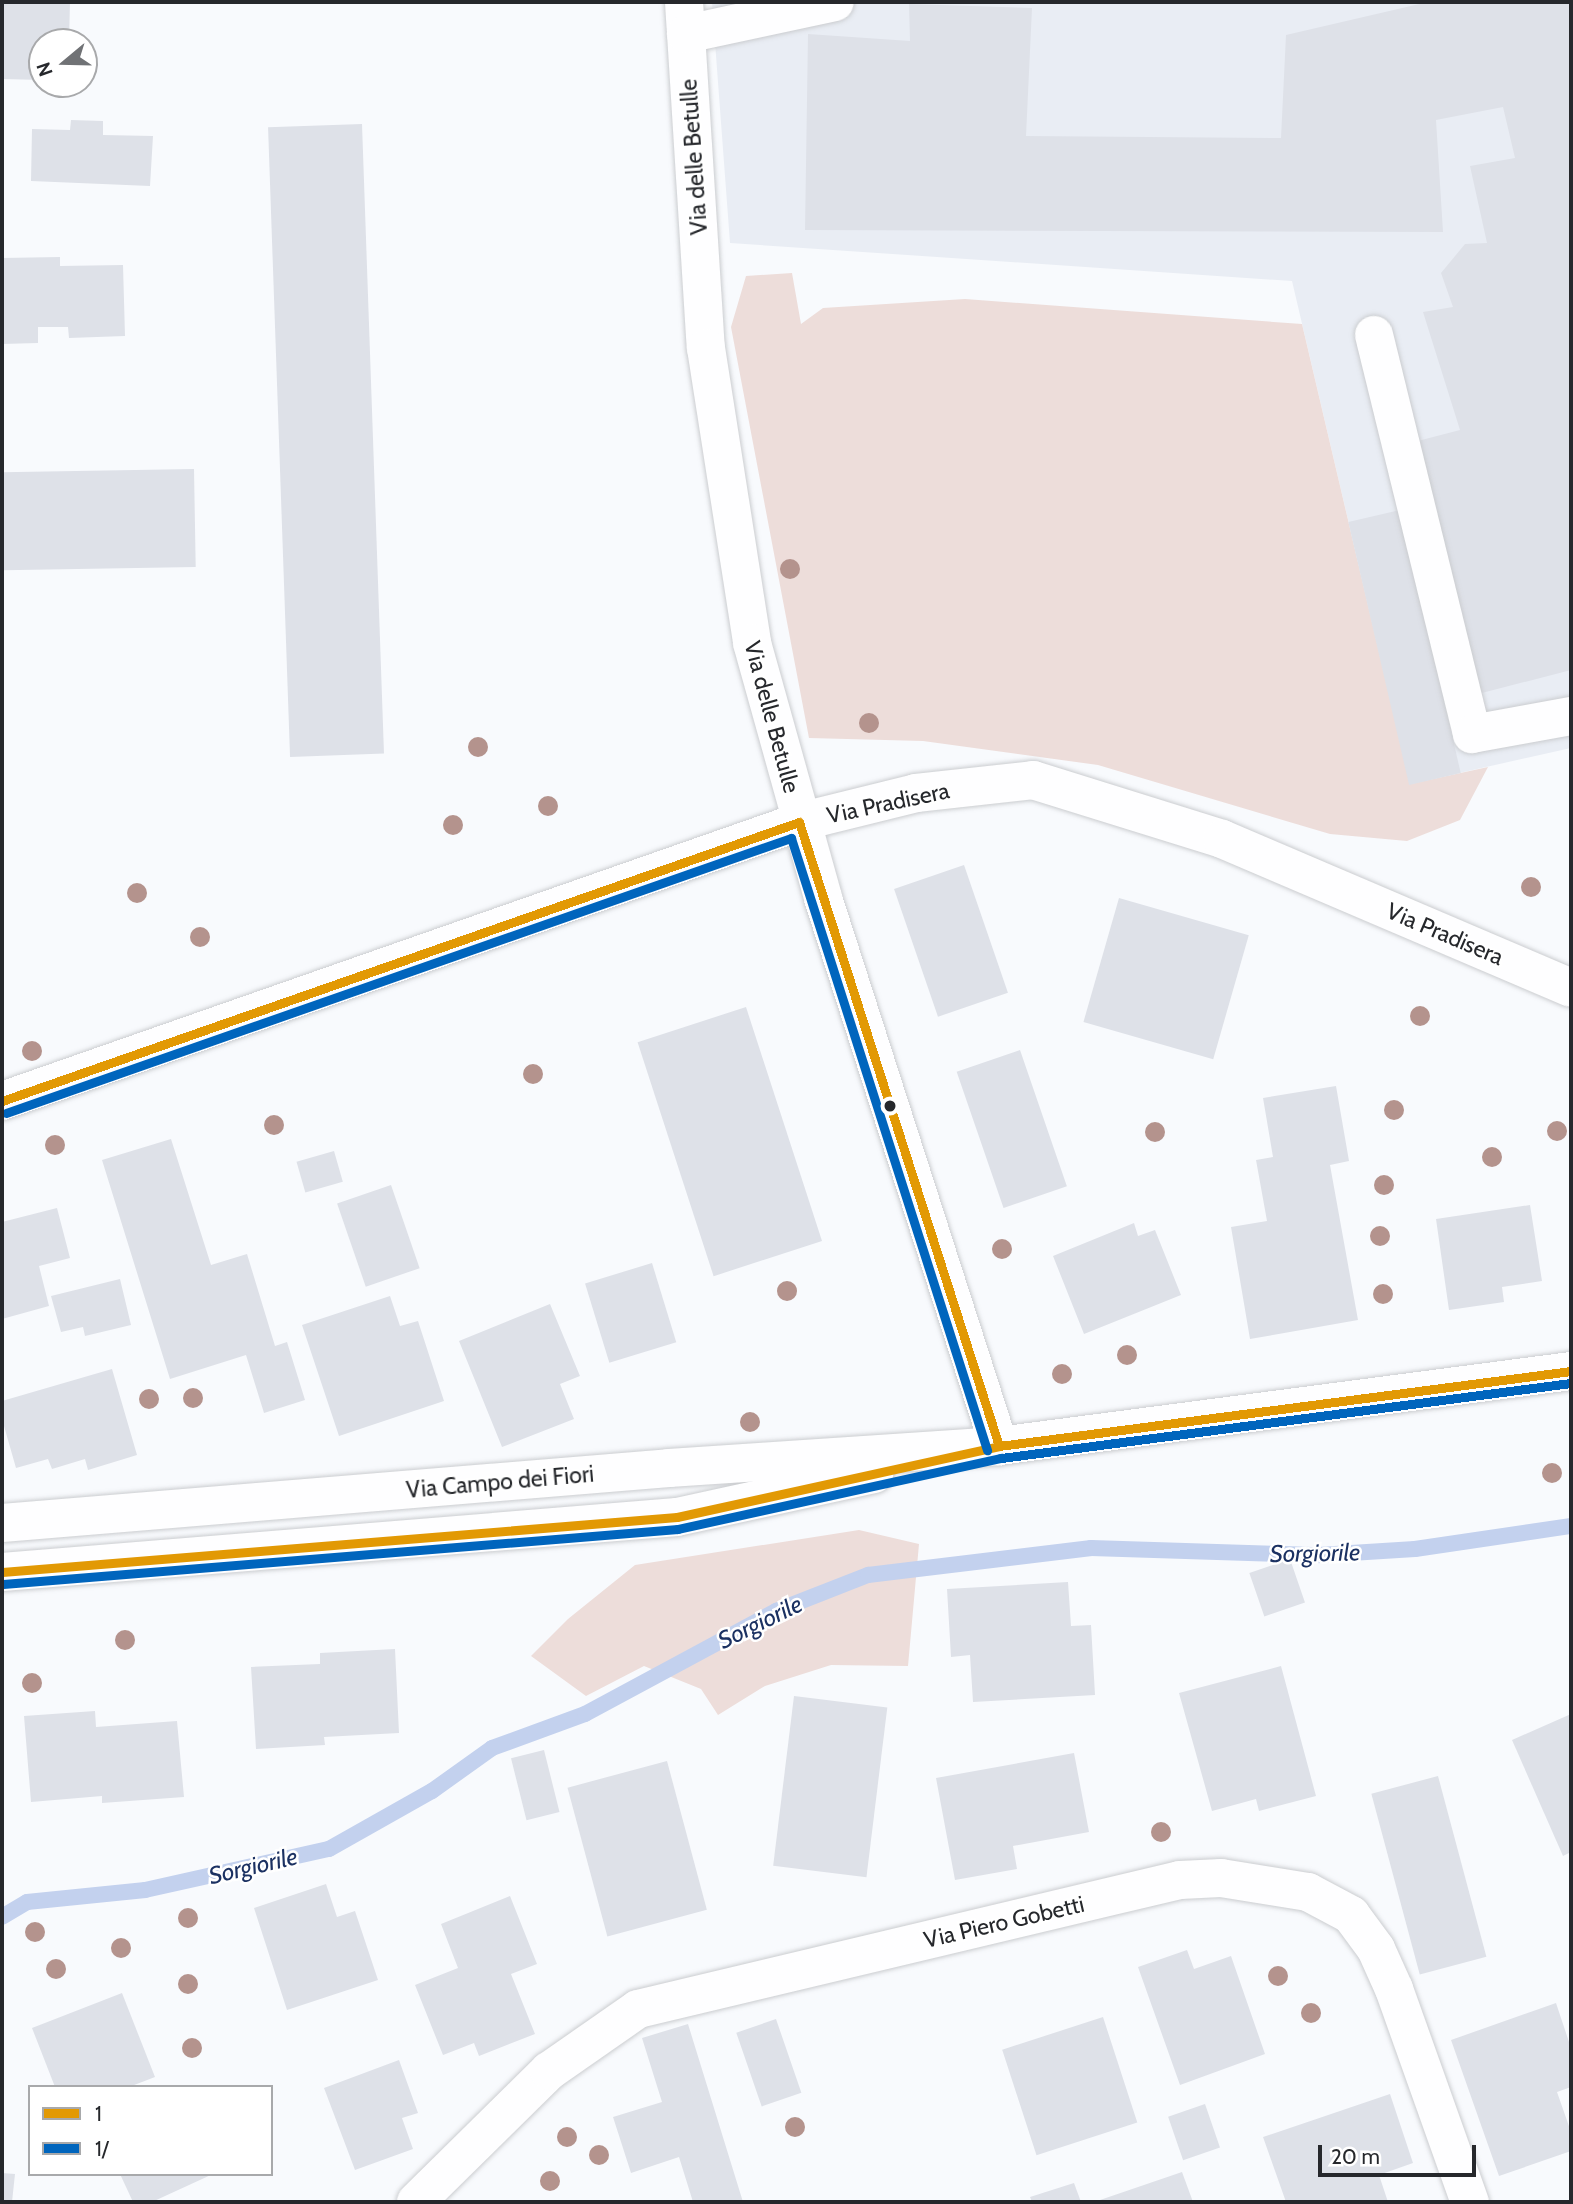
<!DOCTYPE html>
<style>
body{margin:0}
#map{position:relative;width:1573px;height:2204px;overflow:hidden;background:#f8fafd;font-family:Cabin,sans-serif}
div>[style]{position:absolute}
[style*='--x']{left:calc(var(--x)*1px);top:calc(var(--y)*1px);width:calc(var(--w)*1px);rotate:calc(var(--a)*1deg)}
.built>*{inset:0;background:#e9edf4}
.green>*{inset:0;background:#edddda}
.stream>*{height:16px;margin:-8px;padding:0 8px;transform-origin:8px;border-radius:8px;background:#c3d1ee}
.building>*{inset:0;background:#dee1e8;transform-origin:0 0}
.roads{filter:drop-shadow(0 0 2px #cbcdd0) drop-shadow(0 0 2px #cbcdd0)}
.minor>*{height:38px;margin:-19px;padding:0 19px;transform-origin:19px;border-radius:19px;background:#fefeff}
.bus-1>*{height:9px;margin:-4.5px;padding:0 4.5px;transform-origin:4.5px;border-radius:4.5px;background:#e29904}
.bus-2>*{height:9px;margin:-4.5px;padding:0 4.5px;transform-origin:4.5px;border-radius:4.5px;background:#0065bd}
.trees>*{width:20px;height:20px;margin:-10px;border-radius:50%;background:#b4938d}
.dots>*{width:19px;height:19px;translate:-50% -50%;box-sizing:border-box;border:4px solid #fff;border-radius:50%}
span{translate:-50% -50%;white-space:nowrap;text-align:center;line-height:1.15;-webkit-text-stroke:5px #fff;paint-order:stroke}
.street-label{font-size:23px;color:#26282c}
.water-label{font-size:24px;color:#1b3162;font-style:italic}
.frame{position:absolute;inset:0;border:4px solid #26282c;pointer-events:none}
.legend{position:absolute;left:28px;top:2085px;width:245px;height:91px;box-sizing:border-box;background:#fff;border:2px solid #a8a9ab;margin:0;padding:9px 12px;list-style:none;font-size:21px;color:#26282c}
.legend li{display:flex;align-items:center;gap:14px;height:35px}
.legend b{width:35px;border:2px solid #a8a9ab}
.north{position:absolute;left:28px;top:28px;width:70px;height:70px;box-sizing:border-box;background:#fff;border:2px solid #a8a9ab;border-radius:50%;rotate:251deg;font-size:19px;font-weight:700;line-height:28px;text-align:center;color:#26282c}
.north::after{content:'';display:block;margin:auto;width:24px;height:32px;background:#707275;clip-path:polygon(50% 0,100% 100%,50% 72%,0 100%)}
.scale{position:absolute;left:1318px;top:2145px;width:158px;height:32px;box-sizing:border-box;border:4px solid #26282c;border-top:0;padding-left:9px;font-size:21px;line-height:24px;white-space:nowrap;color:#26282c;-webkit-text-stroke:5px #fff;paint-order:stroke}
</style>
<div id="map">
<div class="built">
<i style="clip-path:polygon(712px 2px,1571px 2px,1571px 748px,1410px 784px,1292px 281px,730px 243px)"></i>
</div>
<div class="green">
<i style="clip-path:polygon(792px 273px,801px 324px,823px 308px,965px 299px,1302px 324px,1410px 784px,1488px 767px,1460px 820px,1407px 841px,1330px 834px,1098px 765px,923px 741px,809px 738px,731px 327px,746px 276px)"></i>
<i style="clip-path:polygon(859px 1530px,919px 1544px,908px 1666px,831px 1665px,765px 1686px,718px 1715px,701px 1689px,644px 1666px,586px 1696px,531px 1656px,568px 1619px,635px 1565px)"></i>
</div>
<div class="stream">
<i style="--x:2;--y:1917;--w:29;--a:-31"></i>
<i style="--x:27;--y:1902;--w:119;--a:-5.8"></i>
<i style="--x:145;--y:1890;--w:189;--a:-12.6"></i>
<i style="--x:329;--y:1849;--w:118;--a:-29.4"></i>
<i style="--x:432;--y:1791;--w:74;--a:-35.6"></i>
<i style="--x:492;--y:1748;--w:99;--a:-20.1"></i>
<i style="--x:585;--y:1714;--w:217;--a:-28.3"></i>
<i style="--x:776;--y:1611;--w:99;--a:-21.4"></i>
<i style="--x:868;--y:1575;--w:225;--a:-6.9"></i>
<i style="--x:1091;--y:1548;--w:228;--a:1.8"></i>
<i style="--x:1319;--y:1555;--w:96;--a:-3.6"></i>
<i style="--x:1415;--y:1549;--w:158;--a:-8.4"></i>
</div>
<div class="building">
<i style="clip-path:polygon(2px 2px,70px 2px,69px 42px,42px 42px,42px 80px,2px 79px)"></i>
<i style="clip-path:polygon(1428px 2px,1571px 2px,1571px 670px,1478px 694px,1410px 443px,1460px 430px,1423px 312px,1453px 307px,1441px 273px,1465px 244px,1487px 243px,1470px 166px,1515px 158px,1503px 107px,1436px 120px,1443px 232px,805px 230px,808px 34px,910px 41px,909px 4px,1032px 8px,1026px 136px,1281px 138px,1286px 35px)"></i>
<i style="clip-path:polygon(84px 40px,90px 41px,89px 81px,84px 81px)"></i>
<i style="clip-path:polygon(71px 120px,103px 121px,103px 135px,153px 136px,150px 186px,31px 181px,32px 129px,70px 130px)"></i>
<i style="left:362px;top:124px;width:630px;height:94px;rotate:88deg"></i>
<i style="clip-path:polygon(60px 257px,60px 266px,123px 265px,125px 336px,69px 338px,68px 327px,38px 327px,38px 343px,2px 344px,2px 258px)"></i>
<i style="left:194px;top:469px;width:98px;height:192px;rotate:89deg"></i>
<i style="left:1400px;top:510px;width:270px;height:53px;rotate:77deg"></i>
<i style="left:964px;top:865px;width:135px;height:74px;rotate:71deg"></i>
<i style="left:1119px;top:898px;width:135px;height:129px;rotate:16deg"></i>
<i style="left:746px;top:1007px;width:246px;height:114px;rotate:72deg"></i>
<i style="left:1020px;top:1050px;width:144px;height:67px;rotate:71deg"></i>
<i style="clip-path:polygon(1336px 1086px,1349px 1161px,1330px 1165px,1358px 1320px,1250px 1339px,1231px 1227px,1267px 1221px,1256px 1160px,1273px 1157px,1263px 1098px)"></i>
<i style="clip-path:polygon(171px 1139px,211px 1265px,247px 1254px,275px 1346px,287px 1342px,305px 1400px,264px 1413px,246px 1355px,170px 1379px,102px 1160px)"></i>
<i style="left:334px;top:1151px;width:32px;height:39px;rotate:74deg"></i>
<i style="left:391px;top:1185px;width:88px;height:57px;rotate:71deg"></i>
<i style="clip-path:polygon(1530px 1205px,1542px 1281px,1502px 1287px,1504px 1302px,1449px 1310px,1436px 1219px)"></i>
<i style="clip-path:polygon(57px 1208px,70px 1258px,39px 1266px,49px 1306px,2px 1319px,2px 1222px)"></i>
<i style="clip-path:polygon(1134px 1223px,1138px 1236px,1155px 1230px,1181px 1295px,1084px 1334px,1053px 1256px)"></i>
<i style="left:652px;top:1263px;width:83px;height:70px;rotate:73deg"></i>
<i style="clip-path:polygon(120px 1279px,131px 1325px,85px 1336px,83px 1327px,61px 1332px,51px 1296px)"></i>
<i style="clip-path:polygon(390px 1296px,400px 1326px,418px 1321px,444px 1401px,339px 1436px,302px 1325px)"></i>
<i style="clip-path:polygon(550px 1304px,580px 1376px,560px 1384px,574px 1419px,502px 1447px,459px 1341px)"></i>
<i style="clip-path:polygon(112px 1369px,137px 1455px,88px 1470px,85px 1459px,52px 1469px,48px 1459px,16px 1468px,2px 1419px,2px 1401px)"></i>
<i style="left:1290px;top:1559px;width:46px;height:43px;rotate:71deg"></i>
<i style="clip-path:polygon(1068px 1582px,1071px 1626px,1091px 1625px,1095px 1695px,973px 1702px,970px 1655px,951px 1657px,947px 1589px)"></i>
<i style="clip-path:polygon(395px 1649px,399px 1733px,324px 1737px,325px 1745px,256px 1749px,251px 1667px,320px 1664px,320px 1653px)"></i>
<i style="clip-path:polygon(1281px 1666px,1316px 1796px,1259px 1811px,1256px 1799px,1212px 1811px,1179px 1693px)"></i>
<i style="left:794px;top:1696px;width:94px;height:171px;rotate:7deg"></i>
<i style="clip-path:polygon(95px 1711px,96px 1727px,177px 1721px,184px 1797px,102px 1803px,102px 1796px,31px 1802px,24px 1716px)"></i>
<i style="clip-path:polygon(1571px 1714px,1571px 1852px,1563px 1856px,1512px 1740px)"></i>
<i style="left:544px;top:1750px;width:64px;height:34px;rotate:76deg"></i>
<i style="clip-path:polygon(1074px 1753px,1089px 1832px,1013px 1846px,1017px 1869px,955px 1880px,936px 1778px)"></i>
<i style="left:667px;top:1761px;width:154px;height:103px;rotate:75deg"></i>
<i style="left:1438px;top:1776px;width:187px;height:69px;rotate:75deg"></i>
<i style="clip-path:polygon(326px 1884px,337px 1917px,355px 1911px,378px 1980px,287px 2010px,254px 1908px)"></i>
<i style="clip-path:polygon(510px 1896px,537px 1964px,511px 1974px,535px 2034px,479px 2056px,474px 2043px,443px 2055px,415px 1985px,458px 1968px,441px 1924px)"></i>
<i style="clip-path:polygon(1187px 1950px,1194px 1969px,1231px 1956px,1265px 2054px,1180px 2085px,1138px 1967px)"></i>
<i style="clip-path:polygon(122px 1993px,155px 2077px,129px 2087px,55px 2087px,32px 2028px)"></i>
<i style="clip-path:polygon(1556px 2003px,1571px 2048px,1571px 2087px,1557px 2092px,1571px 2132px,1571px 2151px,1499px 2176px,1451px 2040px)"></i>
<i style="left:1103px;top:2017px;width:111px;height:106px;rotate:72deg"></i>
<i style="left:776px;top:2019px;width:78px;height:42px;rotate:71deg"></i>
<i style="clip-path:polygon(688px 2024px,743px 2202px,693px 2202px,679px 2157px,631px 2173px,613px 2117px,662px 2102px,642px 2038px)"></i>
<i style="clip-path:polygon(399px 2060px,418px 2113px,402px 2118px,413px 2149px,355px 2170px,324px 2088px)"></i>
<i style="clip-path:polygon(1390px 2094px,1413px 2163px,1379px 2175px,1388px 2202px,1286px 2202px,1263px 2137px)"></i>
<i style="left:1205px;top:2104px;width:46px;height:39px;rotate:71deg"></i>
<i style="clip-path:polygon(1182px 2172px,1193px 2202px,1100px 2202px,1100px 2200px)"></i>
<i style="clip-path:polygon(2px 2173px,15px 2174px,12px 2202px,2px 2202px)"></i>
<i style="clip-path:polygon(120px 2174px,213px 2174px,152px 2202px,133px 2202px)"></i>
<i style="clip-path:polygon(1074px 2183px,1081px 2202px,1032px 2202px,1030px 2197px)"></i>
</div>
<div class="roads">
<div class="minor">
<i style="--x:684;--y:2;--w:347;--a:86.4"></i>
<i style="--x:706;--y:348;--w:299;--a:81.1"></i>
<i style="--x:752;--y:643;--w:265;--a:74.4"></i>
<i style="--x:823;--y:898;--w:576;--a:72.19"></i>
<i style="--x:686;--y:34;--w:152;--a:-12.1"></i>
<i style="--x:1374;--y:335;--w:411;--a:76.2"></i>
<i style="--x:1472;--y:734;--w:101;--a:-10.3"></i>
<i style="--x:2;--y:1101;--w:844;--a:-19.29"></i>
<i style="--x:799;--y:822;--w:121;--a:-13.9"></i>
<i style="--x:916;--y:793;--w:118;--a:-6.3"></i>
<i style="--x:1033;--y:780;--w:198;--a:17.3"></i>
<i style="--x:1222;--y:839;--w:379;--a:23.1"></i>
<i style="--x:2;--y:1523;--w:669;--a:-4.71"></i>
<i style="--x:669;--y:1468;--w:331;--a:-3.8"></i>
<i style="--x:999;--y:1446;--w:577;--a:-7.47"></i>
<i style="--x:2;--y:1572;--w:677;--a:-4.66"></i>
<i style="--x:677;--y:1517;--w:202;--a:-12.3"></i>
<i style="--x:416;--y:2202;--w:187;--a:-44.6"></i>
<i style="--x:549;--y:2071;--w:108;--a:-34.9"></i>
<i style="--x:638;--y:2009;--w:557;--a:-13.39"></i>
<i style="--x:1180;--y:1880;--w:41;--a:-2.8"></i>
<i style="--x:1221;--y:1878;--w:88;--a:9.1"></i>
<i style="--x:1308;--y:1892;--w:49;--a:28.1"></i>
<i style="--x:1351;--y:1915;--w:42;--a:53.7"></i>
<i style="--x:1376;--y:1949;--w:44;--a:65.8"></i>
<i style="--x:1394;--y:1989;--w:226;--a:70.4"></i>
</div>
</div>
<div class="bus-1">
<i style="--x:2;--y:1101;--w:844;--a:-19.29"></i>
<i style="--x:799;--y:822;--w:655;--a:72.23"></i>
<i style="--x:2;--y:1572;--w:677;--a:-4.66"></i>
<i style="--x:677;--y:1517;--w:330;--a:-12.4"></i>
<i style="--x:999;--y:1446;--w:577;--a:-7.47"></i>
</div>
<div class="bus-2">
<i style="--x:6;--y:1113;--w:832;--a:-19.31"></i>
<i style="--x:791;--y:838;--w:643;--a:72.24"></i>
<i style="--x:3;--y:1584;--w:677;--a:-4.66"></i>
<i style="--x:678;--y:1529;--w:331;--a:-12.4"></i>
<i style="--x:1001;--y:1458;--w:575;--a:-7.5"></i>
</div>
<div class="trees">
<i style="left:790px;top:569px"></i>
<i style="left:869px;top:723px"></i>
<i style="left:478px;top:747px"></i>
<i style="left:548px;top:806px"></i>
<i style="left:453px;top:825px"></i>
<i style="left:1531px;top:887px"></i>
<i style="left:137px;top:893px"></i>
<i style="left:200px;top:937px"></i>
<i style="left:1420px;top:1016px"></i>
<i style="left:32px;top:1051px"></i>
<i style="left:533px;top:1074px"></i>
<i style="left:1394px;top:1110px"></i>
<i style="left:274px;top:1125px"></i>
<i style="left:1557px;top:1131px"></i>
<i style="left:1155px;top:1132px"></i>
<i style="left:55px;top:1145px"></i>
<i style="left:1492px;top:1157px"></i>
<i style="left:1384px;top:1185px"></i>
<i style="left:1380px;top:1236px"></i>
<i style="left:1002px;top:1249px"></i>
<i style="left:787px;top:1291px"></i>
<i style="left:1383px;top:1294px"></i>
<i style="left:1127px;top:1355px"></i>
<i style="left:1062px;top:1374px"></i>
<i style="left:193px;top:1398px"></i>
<i style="left:149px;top:1399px"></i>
<i style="left:750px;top:1422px"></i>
<i style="left:1552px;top:1473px"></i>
<i style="left:125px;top:1640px"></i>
<i style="left:32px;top:1683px"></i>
<i style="left:1161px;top:1832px"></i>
<i style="left:188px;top:1918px"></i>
<i style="left:35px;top:1932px"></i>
<i style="left:121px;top:1948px"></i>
<i style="left:56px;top:1969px"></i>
<i style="left:1278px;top:1976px"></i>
<i style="left:188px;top:1984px"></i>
<i style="left:1311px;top:2013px"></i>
<i style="left:192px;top:2048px"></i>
<i style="left:795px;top:2127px"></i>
<i style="left:567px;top:2137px"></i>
<i style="left:599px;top:2155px"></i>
<i style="left:550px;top:2181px"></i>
</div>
<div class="dots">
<i style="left:890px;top:1106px;background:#26282c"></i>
</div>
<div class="street-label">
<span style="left:694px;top:157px;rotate:-94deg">Via delle Betulle</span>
<span style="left:772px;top:717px;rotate:75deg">Via delle Betulle</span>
<span style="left:888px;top:803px;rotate:-12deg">Via Pradisera</span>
<span style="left:1445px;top:934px;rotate:23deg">Via Pradisera</span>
<span style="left:500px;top:1482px;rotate:-5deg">Via Campo dei Fiori</span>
<span style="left:1004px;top:1922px;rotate:-13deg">Via Piero Gobetti</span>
</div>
<div class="water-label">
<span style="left:1315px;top:1553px;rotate:-1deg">Sorgiorile</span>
<span style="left:760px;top:1622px;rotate:-26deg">Sorgiorile</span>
<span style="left:253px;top:1866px;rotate:-13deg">Sorgiorile</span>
</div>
<div class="frame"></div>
<ul class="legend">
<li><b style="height:9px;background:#e29904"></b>1</li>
<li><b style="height:9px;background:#0065bd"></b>1/</li>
</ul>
<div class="north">N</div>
<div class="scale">20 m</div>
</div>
